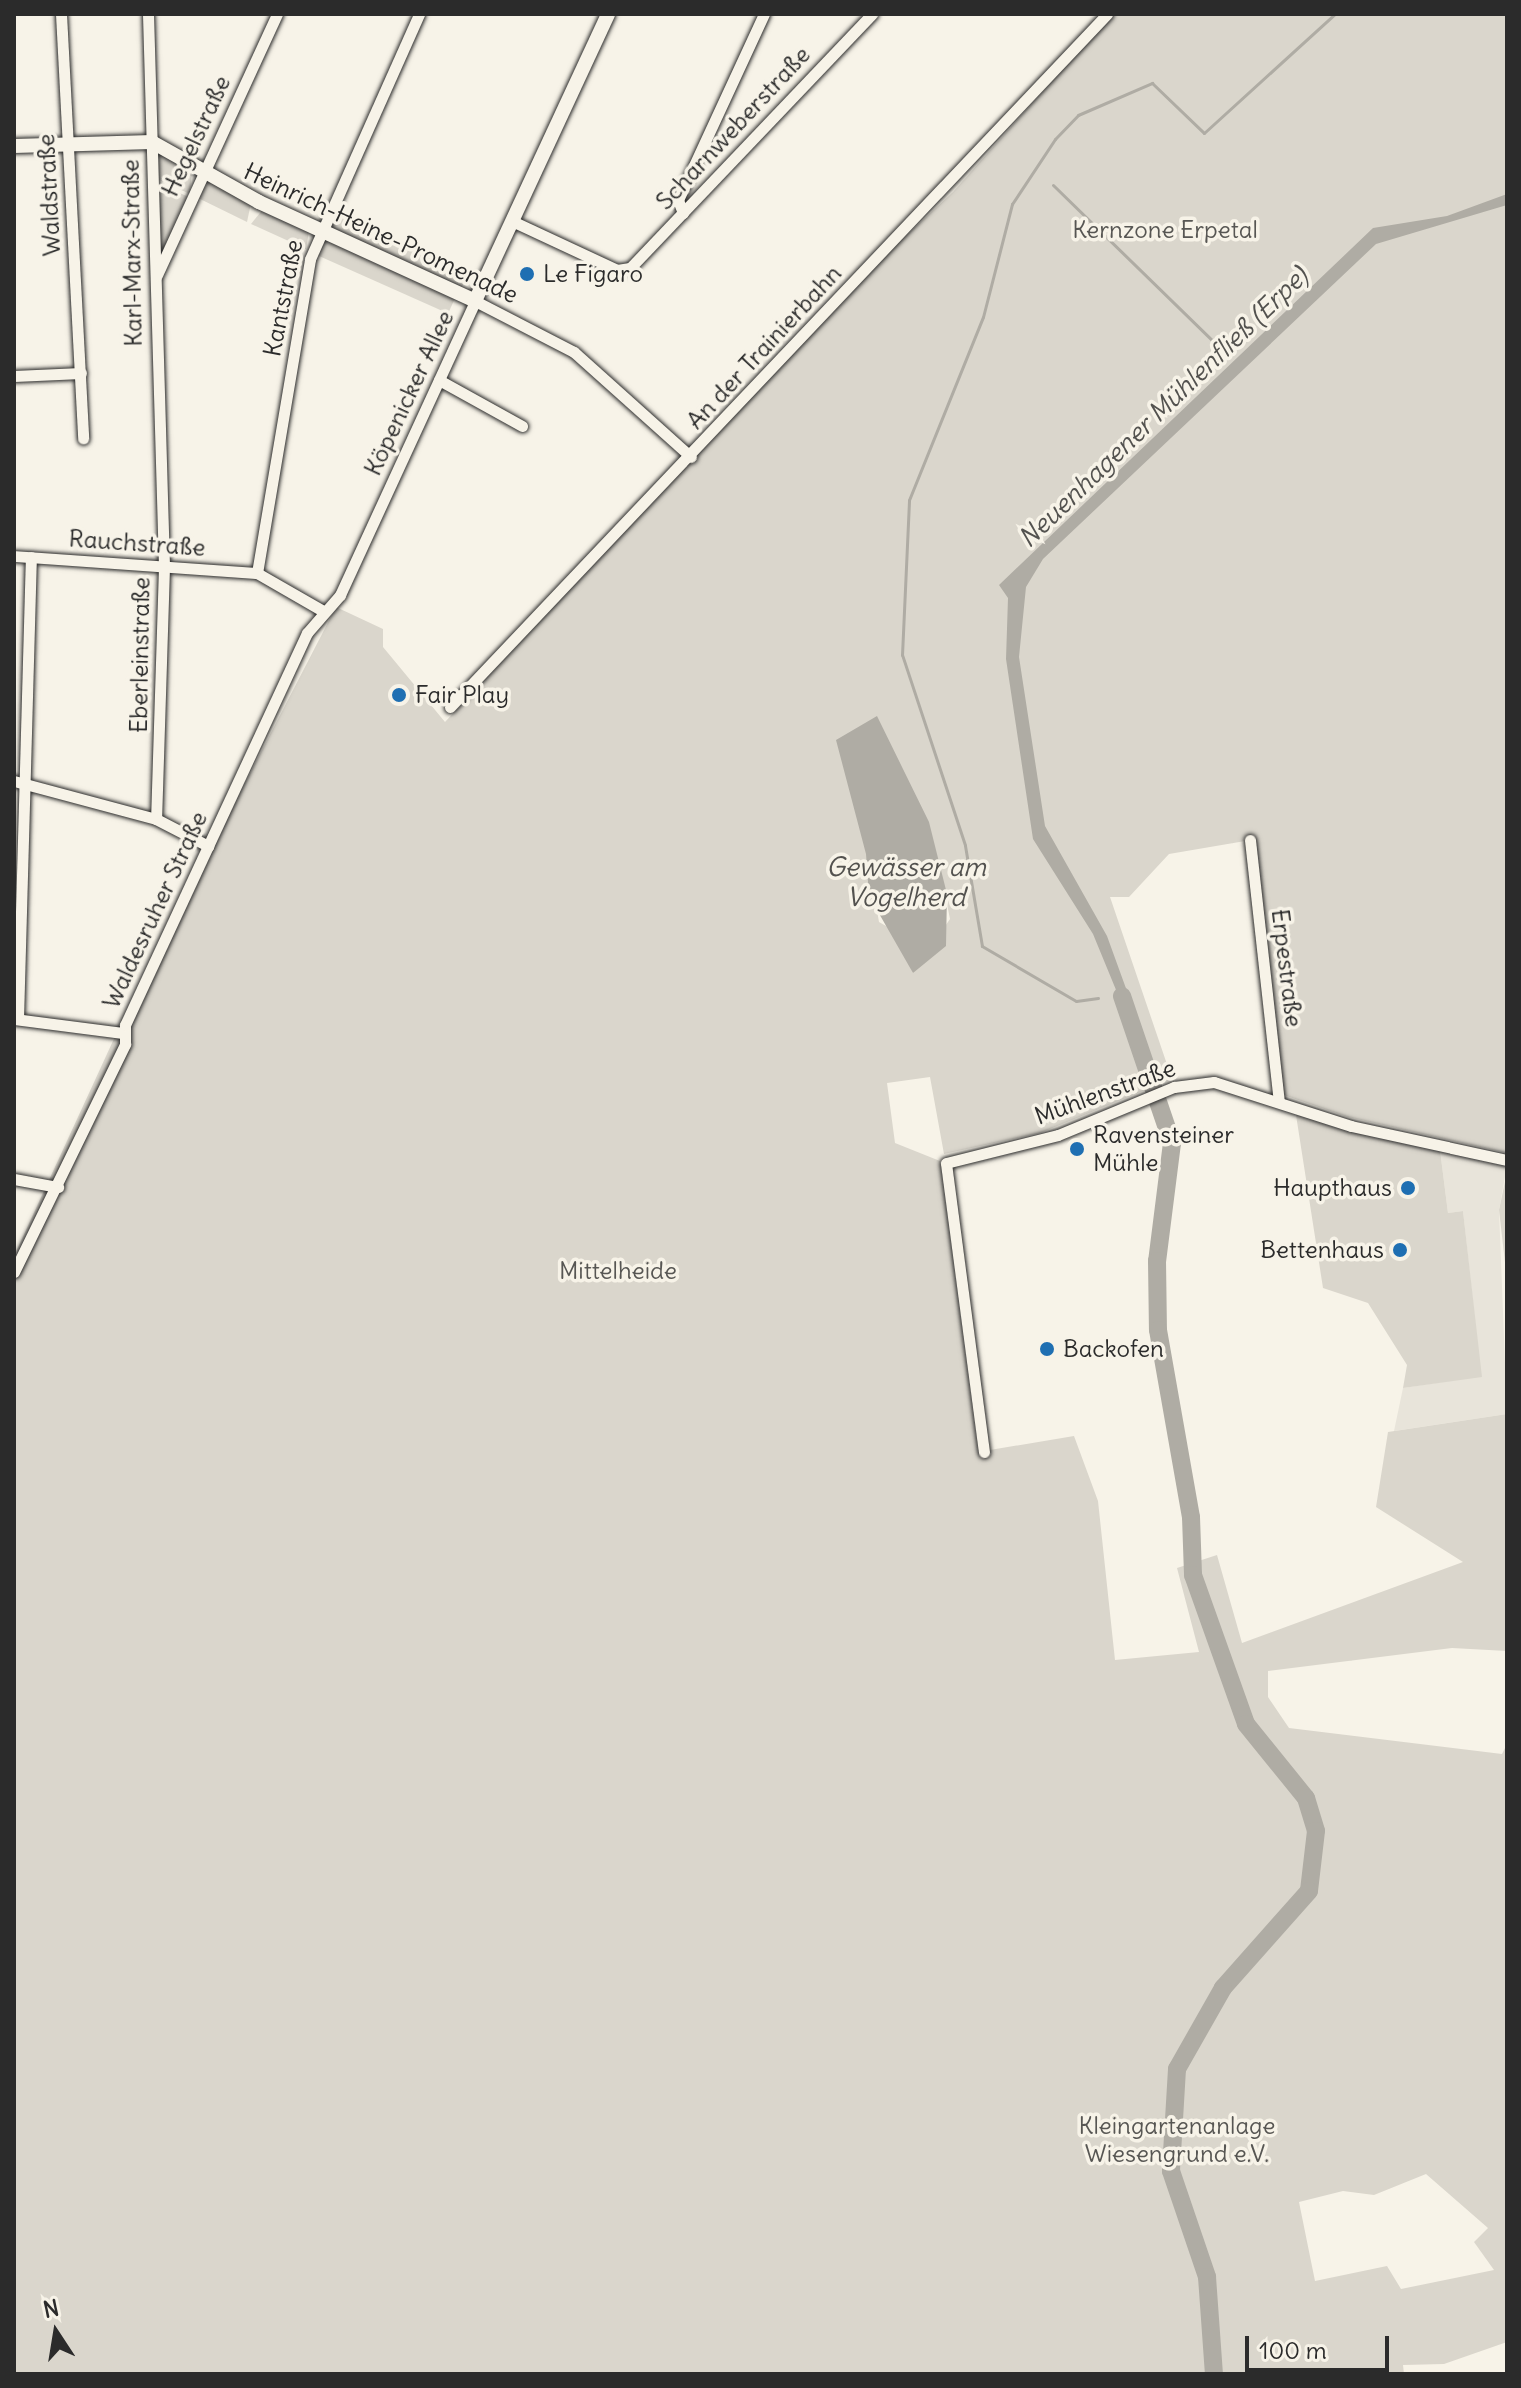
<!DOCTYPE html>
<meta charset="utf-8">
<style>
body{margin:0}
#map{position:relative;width:1521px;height:2388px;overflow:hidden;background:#f7f3e8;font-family:Delius,sans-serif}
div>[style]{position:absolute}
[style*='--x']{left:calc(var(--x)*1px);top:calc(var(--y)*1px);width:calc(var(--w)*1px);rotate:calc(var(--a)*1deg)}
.built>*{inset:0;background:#e8e4da}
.green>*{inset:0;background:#dad6cc;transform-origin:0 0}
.water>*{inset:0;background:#afaca4}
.stream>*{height:3px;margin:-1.5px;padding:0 1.5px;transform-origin:1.5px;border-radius:1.5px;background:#afaca4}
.river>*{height:18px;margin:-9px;padding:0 9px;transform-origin:9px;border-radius:9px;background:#afaca4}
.roads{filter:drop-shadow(0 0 2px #2b2b2b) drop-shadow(0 0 2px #2b2b2b)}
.minor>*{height:11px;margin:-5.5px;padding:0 5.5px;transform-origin:5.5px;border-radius:5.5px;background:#f7f3e8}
.tertiary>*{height:14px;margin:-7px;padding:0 7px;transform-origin:7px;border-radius:7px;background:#f7f3e8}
.dots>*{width:22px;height:22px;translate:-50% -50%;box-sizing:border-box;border:4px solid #f7f3e8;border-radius:50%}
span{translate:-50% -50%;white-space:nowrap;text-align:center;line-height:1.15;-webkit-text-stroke:7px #f7f3e8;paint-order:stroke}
.street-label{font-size:24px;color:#2b2b2b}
.park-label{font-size:24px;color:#575653}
.poi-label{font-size:24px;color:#2b2b2b}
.left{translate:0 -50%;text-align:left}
.right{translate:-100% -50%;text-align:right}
.water-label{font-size:26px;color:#53524f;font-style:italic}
.frame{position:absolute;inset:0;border:16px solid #2b2b2b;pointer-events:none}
.north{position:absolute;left:16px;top:2292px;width:80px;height:80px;-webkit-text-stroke:6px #f7f3e8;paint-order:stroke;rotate:348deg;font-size:22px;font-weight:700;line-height:32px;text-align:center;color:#2b2b2b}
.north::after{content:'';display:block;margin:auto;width:28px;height:36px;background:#2b2b2b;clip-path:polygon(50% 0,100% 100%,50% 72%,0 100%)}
.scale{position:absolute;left:1245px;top:2336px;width:144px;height:36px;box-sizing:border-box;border:4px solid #2b2b2b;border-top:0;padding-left:10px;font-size:24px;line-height:28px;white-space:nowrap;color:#2b2b2b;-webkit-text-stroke:6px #f7f3e8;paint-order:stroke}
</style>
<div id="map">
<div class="built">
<i style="clip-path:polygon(1440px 1150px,1507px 1166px,1499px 1210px,1507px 1414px,1394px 1431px,1403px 1388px,1481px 1376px,1463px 1211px,1448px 1213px)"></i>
</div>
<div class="green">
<i style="clip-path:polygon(evenodd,1112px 14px,1507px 14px,1507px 1153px,1348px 1117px,1281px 1094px,1251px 840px,1169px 854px,1129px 897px,1110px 897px,1172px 1079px,1040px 1133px,944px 1154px,930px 1077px,887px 1083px,895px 1143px,940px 1161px,978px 1452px,1074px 1436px,1098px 1501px,1115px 1660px,1199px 1652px,1177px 1568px,1217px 1555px,1242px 1643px,1463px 1562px,1376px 1507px,1388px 1432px,1507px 1414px,1507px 1651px,1452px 1648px,1268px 1671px,1268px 1697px,1289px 1728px,1502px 1754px,1507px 1744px,1507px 2342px,1444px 2364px,1403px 2365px,1404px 2374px,14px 2374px,14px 1256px,124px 1017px,336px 607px,383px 629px,383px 647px,445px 722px,878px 262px,953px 192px,1112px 14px,867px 854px,938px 859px,950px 919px,913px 973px,895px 931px,879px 922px,867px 854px,1112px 14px,1426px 2174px,1488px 2228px,1474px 2242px,1494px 2270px,1401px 2289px,1387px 2266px,1315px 2281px,1299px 2202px,1343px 2191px,1374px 2195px,1426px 2174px)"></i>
<i style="clip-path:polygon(160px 151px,192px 169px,190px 194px,157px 179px)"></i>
<i style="clip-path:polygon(210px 181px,251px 203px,247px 222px,196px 197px)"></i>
<i style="clip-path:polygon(156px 183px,189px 197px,165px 250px,158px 247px)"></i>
<i style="clip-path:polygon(264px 208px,309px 231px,306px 249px,251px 224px)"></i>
<i style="left:332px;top:213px;width:149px;height:14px;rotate:25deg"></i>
<i style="left:323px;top:238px;width:145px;height:18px;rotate:24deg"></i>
<i style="clip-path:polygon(1296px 1115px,1440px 1150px,1448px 1213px,1463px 1211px,1482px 1377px,1403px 1388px,1407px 1365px,1368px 1303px,1323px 1288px)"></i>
<i style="clip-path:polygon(1507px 1172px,1507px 1280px,1499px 1210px)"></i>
</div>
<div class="water">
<i style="clip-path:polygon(1507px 194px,1507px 205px,1376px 244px,1043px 559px,1026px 587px,1019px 657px,1045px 826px,1107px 936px,1136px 1016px,1128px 1019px,1093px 934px,1033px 839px,1006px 659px,1008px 598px,999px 585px,1373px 228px,1447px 216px)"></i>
<i style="clip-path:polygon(877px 716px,929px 822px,947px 894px,946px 946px,913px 973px,869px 896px,866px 854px,836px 740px)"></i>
</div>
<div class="stream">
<i style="--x:1053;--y:185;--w:235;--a:44.3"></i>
<i style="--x:1098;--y:998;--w:22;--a:172"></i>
<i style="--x:1076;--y:1001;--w:109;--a:-149.7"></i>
<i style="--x:982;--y:946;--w:102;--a:-99.6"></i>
<i style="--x:965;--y:845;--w:200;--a:-108.3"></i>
<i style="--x:902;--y:655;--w:155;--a:-87.4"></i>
<i style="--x:909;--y:500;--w:197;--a:-68"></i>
<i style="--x:983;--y:317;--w:117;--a:-75.6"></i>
<i style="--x:1012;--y:204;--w:78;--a:-56.5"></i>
<i style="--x:1055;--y:139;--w:33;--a:-46"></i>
<i style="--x:1078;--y:115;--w:81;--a:-23.4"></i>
<i style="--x:1152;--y:83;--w:72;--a:43.9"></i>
<i style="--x:1204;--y:133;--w:177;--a:-42.3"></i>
</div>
<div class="river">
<i style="--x:1122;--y:996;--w:155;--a:71.2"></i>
<i style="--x:1172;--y:1143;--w:119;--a:97.2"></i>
<i style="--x:1157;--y:1261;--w:69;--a:89.2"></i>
<i style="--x:1158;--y:1330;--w:190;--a:80"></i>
<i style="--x:1191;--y:1517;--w:58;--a:88"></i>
<i style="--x:1193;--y:1575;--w:158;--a:70.4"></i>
<i style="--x:1246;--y:1724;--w:95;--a:51"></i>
<i style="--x:1306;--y:1798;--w:34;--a:73"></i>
<i style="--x:1316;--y:1831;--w:60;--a:96.7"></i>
<i style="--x:1309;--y:1891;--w:130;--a:131.6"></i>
<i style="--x:1223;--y:1988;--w:93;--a:119.6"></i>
<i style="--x:1177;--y:2069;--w:102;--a:93.4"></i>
<i style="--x:1171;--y:2171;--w:112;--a:71.2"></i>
<i style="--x:1207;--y:2277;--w:97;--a:85.9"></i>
</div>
<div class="roads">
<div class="minor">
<i style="--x:61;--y:14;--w:425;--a:87"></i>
<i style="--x:148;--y:14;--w:553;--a:88.34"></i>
<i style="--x:164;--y:567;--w:252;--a:91.8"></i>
<i style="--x:683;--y:213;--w:14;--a:-111"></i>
<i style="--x:678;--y:200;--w:205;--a:-65.2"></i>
<i style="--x:512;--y:221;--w:116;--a:25"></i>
<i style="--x:617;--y:270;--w:13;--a:-9"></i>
<i style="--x:630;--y:268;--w:351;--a:-46.4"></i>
<i style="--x:157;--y:275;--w:287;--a:-65.3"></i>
<i style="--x:14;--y:376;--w:67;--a:-2.6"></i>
<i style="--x:439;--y:380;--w:95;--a:29"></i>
<i style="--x:14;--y:556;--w:244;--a:4"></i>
<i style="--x:257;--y:573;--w:76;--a:29.9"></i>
<i style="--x:257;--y:573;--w:318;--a:-80.4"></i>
<i style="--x:310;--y:259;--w:268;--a:-66"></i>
<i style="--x:450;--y:707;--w:955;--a:-46.53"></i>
<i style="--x:14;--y:781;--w:147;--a:15"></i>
<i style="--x:156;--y:819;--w:59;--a:27.4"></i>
<i style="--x:1250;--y:840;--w:263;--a:83.7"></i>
<i style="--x:14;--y:1019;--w:110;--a:7.3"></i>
<i style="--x:18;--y:1019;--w:462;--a:-88.4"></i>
<i style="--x:14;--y:1179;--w:45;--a:10.3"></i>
<i style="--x:14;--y:1272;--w:254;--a:-64"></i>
<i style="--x:125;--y:1044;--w:19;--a:-90"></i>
<i style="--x:125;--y:1025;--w:432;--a:-65.1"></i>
<i style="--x:307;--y:633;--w:50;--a:-49"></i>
<i style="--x:340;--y:595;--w:324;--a:-65.3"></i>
<i style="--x:475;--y:301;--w:111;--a:27.3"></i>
<i style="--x:574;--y:352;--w:157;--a:41.9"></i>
<i style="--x:984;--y:1452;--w:291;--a:-97.5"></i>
<i style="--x:946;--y:1163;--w:115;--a:-14"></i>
<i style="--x:1058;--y:1135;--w:126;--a:-22.5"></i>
<i style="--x:1174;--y:1087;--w:40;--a:-7.1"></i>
<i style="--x:1214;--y:1082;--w:144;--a:17.8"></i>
<i style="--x:1351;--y:1126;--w:160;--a:12.3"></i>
</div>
<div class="tertiary">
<i style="--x:14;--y:146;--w:138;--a:-1.7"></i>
<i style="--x:152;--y:142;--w:123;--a:29.3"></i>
<i style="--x:259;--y:202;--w:238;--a:24.6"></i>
<i style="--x:475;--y:301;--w:316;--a:-65.1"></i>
</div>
</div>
<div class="dots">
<i style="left:527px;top:274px;background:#1f6fb2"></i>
<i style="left:399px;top:695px;background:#1f6fb2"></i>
<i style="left:1077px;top:1149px;background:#1f6fb2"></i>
<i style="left:1408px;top:1188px;background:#1f6fb2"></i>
<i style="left:1400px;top:1250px;background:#1f6fb2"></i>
<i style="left:1047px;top:1349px;background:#1f6fb2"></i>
</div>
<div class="street-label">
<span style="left:733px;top:128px;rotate:-47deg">Scharnweberstraße</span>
<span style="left:196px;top:136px;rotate:-65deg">Hegelstraße</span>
<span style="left:49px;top:195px;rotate:-93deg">Waldstraße</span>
<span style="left:381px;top:233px;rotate:25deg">Heinrich-Heine-Promenade</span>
<span style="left:132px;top:253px;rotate:-91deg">Karl-Marx-Straße</span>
<span style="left:283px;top:298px;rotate:-79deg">Kantstraße</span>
<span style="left:764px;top:347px;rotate:-47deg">An der Trainierbahn</span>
<span style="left:409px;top:393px;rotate:-65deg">Köpenicker Allee</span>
<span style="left:137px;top:543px;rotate:4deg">Rauchstraße</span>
<span style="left:140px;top:655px;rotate:-89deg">Eberleinstraße</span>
<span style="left:155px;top:910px;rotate:-65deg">Waldesruher Straße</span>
<span style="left:1287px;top:968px;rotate:83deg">Erpestraße</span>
<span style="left:1105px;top:1092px;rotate:-20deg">Mühlenstraße</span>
</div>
<div class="park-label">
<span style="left:1165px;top:230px">Kernzone Erpetal</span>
<span style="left:618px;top:1271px">Mittelheide</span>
<span style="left:1177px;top:2140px">Kleingartenanlage<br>Wiesengrund e.V.</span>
</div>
<div class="poi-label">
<span class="left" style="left:543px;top:274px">Le Figaro</span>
<span class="left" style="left:415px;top:695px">Fair Play</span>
<span class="left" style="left:1093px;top:1149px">Ravensteiner<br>Mühle</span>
<span class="right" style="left:1392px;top:1188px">Haupthaus</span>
<span class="right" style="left:1384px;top:1250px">Bettenhaus</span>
<span class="left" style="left:1063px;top:1349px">Backofen</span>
</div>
<div class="water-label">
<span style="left:1163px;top:407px;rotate:-44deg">Neuenhagener Mühlenfließ (Erpe)</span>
<span style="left:906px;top:882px">Gewässer am<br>Vogelherd</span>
</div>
<div class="frame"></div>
<div class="north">N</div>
<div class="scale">100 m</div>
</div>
